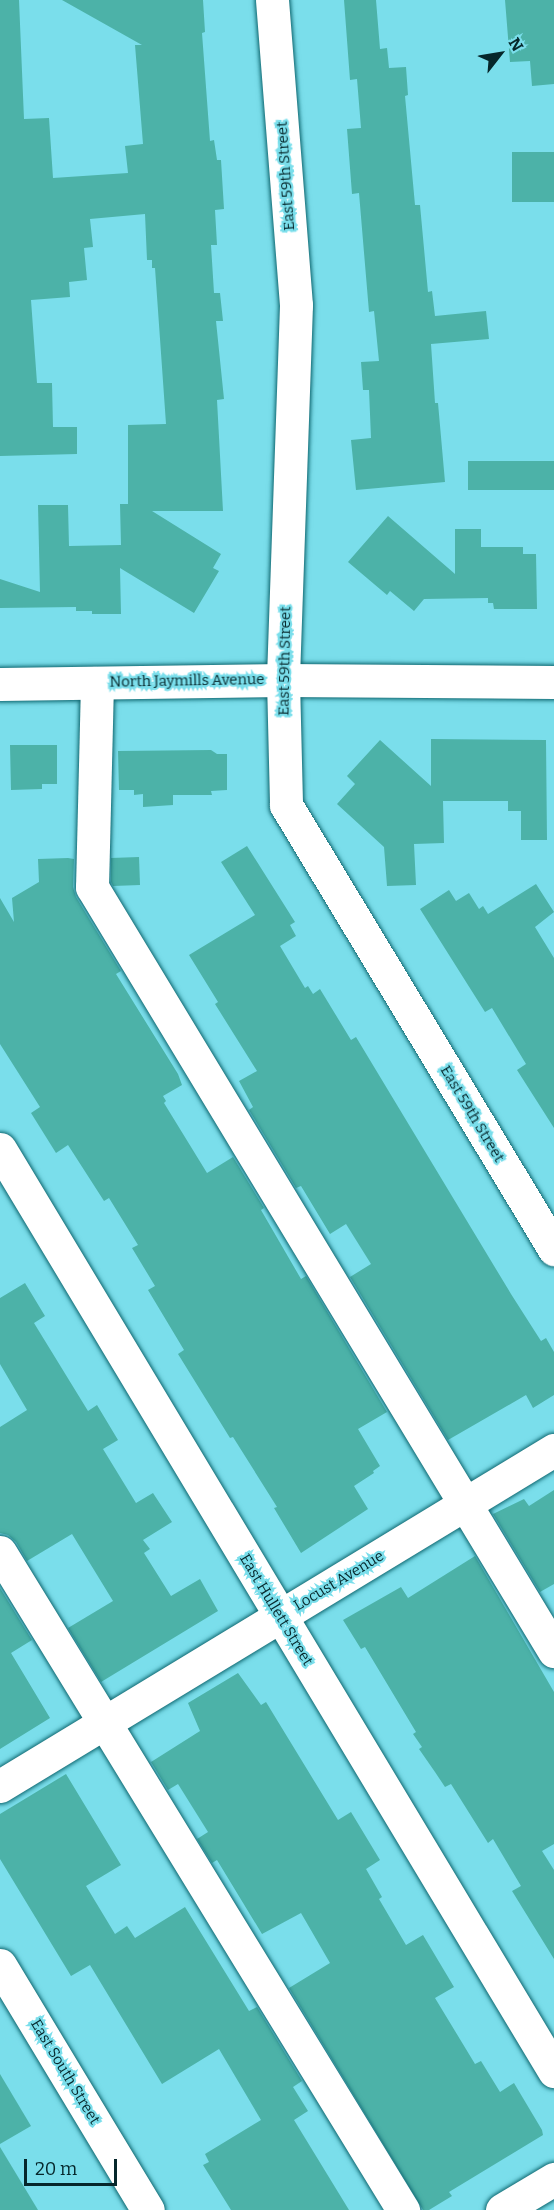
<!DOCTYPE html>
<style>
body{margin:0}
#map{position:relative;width:554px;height:2210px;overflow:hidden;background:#7adeeb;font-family:Bitter,serif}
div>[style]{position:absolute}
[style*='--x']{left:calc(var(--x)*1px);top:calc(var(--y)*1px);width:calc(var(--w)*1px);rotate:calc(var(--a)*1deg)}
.building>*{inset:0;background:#4cb2a8;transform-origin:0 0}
.roads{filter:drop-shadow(0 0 2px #0f6770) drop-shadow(0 0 2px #0f6770)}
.minor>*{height:33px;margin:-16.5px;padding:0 16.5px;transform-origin:16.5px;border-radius:16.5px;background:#fff}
span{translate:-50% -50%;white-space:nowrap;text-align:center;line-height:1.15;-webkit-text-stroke:4.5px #7adeeb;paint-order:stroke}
.street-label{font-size:15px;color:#06272b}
.north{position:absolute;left:470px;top:24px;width:60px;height:60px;-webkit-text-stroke:4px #7adeeb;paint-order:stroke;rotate:59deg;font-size:16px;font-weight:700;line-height:24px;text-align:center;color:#06272b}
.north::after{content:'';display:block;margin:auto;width:21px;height:27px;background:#06272b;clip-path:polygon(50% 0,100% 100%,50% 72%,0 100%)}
.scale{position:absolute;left:24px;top:2159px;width:93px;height:27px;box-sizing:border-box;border:3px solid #06272b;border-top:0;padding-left:8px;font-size:18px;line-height:21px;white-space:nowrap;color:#06272b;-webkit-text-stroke:4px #7adeeb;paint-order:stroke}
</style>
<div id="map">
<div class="building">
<i style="clip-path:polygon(0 0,19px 0,24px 119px,49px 118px,53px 178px,128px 173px,125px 146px,143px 144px,135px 45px,142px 45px,62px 0,203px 0,205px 32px,202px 33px,210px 141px,214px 140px,217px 160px,221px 160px,224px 209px,215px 210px,217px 245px,211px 245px,214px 293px,220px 293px,223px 321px,216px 321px,224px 399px,217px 400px,223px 511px,152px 511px,221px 554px,213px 568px,219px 571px,194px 613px,120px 568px,121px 614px,92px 614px,92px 611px,76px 611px,76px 607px,0 608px,0 579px,40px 592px,38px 505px,68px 505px,69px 546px,121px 545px,120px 504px,128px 504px,128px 425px,166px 424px,155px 268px,152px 268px,152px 260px,147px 260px,145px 214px,90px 219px,93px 247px,84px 248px,87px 280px,69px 282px,70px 297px,31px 300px,37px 383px,52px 383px,53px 427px,77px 427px,77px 454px,0 456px)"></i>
<i style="clip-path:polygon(344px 0,376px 0,380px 49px,387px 48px,389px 68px,406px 67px,408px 95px,405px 96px,415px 205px,420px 205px,428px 292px,432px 291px,435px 316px,486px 311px,489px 339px,431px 344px,435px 403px,438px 403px,445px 482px,356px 490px,351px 440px,371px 438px,369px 390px,363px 390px,361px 362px,379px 361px,374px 311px,369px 312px,359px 193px,352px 194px,347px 129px,361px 128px,357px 79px,350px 80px)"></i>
<i style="clip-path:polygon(505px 0,554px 0,554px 84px,532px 86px,530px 61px,510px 62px)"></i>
<i style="left:554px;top:152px;width:50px;height:42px;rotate:90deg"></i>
<i style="left:554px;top:461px;width:29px;height:86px;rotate:90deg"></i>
<i style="clip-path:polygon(388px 516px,455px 574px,455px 529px,481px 529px,481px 547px,523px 547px,523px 554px,536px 554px,537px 609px,494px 609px,493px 603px,488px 603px,488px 598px,424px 599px,414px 611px,390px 591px,387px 595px,348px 562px)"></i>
<i style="clip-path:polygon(431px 739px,546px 740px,547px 840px,521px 840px,521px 811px,508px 811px,508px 801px,443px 801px,444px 843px,414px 844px,416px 885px,387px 886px,384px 847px,337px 804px,355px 784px,347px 776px,380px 740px,431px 786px)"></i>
<i style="clip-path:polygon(10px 745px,57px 745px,57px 784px,42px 784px,42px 789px,11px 790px)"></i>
<i style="clip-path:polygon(211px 750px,217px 754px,227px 754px,227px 790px,211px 791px,212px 795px,173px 795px,173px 805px,143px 807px,143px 794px,134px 795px,134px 790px,119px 790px,118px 751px)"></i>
<i style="clip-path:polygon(247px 846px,295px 922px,290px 925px,296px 936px,280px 946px,305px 988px,308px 986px,313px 994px,320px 989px,351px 1040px,356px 1037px,511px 1294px,541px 1341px,546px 1338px,554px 1352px,554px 1395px,533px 1408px,526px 1395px,448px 1440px,350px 1277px,371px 1264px,346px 1224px,330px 1234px,301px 1186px,296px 1188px,249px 1110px,253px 1107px,239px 1081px,257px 1071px,215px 1004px,218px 1002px,189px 955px,255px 915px,221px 862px)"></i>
<i style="clip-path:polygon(139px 857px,140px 885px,113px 886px,111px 882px,111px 858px)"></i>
<i style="clip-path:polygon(68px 858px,74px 859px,73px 887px,76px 897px,121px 971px,116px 974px,178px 1074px,182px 1085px,163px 1096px,166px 1101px,164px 1103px,207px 1173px,233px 1157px,264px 1208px,261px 1210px,301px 1279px,306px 1276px,387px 1412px,358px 1429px,380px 1466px,373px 1471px,374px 1473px,354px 1486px,368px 1509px,301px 1553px,274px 1508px,277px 1507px,233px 1437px,230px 1438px,178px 1354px,184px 1350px,148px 1290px,155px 1286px,132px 1248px,138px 1245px,109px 1198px,104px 1201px,68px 1145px,56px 1153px,31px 1113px,40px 1107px,0 1044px,0 898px,14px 922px,12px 898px,39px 882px,38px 859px)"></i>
<i style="clip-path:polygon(536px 884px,554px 912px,535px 927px,554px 958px,554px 1128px,517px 1070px,526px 1064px,492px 1008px,485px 1012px,420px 909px,449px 890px,456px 901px,469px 893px,479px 909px,483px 906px,488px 914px)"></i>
<i style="clip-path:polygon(25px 1283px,45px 1316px,34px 1323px,88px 1411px,97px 1405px,118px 1440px,103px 1449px,136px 1503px,153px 1493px,172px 1522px,143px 1540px,150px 1549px,144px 1553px,171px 1596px,200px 1579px,218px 1611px,101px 1682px,68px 1628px,113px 1601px,72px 1534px,27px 1561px,16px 1542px,8px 1535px,0 1533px,0 1427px,27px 1410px,0 1364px,0 1298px)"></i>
<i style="clip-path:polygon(554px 1490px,554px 1584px,540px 1592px,493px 1514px,524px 1499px,529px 1506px)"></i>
<i style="clip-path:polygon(475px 1556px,554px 1692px,554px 1844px,542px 1851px,554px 1870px,554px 1959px,512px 1891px,521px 1886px,493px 1839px,488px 1843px,451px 1784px,445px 1787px,435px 1772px,419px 1749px,422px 1747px,413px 1734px,416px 1732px,365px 1647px,361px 1649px,343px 1620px,401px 1587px,408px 1598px)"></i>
<i style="clip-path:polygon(0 1588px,32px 1640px,11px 1653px,50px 1718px,0 1749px)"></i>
<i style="clip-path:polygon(238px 1673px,261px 1705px,266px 1702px,338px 1820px,351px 1812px,380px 1860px,366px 1869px,382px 1897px,379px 1899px,406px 1945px,423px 1935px,454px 1987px,435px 1998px,475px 2064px,481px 2061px,500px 2092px,514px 2083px,542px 2130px,543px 2135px,449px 2192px,452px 2196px,429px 2210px,423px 2210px,289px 1988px,330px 1963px,301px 1913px,262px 1934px,217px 1860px,212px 1863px,197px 1839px,208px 1832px,178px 1784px,168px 1790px,151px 1762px,200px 1731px,188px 1703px)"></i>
<i style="clip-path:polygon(66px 1774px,121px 1865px,86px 1886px,115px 1934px,127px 1926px,135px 1938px,185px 1907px,249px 2011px,257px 2007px,302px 2081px,293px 2087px,308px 2111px,294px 2120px,349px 2210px,231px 2210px,203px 2165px,209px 2162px,205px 2154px,261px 2120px,219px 2049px,162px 2084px,90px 1965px,71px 1976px,0 1859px,0 1814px)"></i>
<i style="clip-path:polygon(0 2074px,31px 2126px,0 2144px)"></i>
<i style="clip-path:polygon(0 2147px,38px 2210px,0 2210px)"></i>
</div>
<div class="roads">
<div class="minor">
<i style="--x:272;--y:0;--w:306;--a:85.5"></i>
<i style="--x:296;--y:305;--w:375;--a:92"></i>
<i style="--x:283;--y:680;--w:125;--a:88.6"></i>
<i style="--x:286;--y:805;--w:519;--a:58.88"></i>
<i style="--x:97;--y:683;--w:204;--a:91.4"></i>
<i style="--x:92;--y:887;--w:893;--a:58.84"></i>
<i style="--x:0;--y:684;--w:283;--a:-0.8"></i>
<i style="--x:283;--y:680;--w:271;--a:0.4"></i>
<i style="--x:0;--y:1149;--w:1076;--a:59"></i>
<i style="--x:0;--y:1552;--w:772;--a:58.51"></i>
<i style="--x:0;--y:1786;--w:648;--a:-31.24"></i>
<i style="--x:0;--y:1965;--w:286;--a:58.9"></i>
<i style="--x:502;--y:2210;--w:61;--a:-30.8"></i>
</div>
</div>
<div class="street-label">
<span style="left:286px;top:176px;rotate:-94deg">East 59th Street</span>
<span style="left:285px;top:661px;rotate:-89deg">East 59th Street</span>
<span style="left:187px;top:681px;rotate:-1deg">North Jaymills Avenue</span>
<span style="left:472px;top:1114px;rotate:59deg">East 59th Street</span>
<span style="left:339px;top:1581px;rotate:-31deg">Locust Avenue</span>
<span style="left:276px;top:1610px;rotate:59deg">East Hullett Street</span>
<span style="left:65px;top:2072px;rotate:59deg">East South Street</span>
</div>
<div class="north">N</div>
<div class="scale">20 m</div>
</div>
